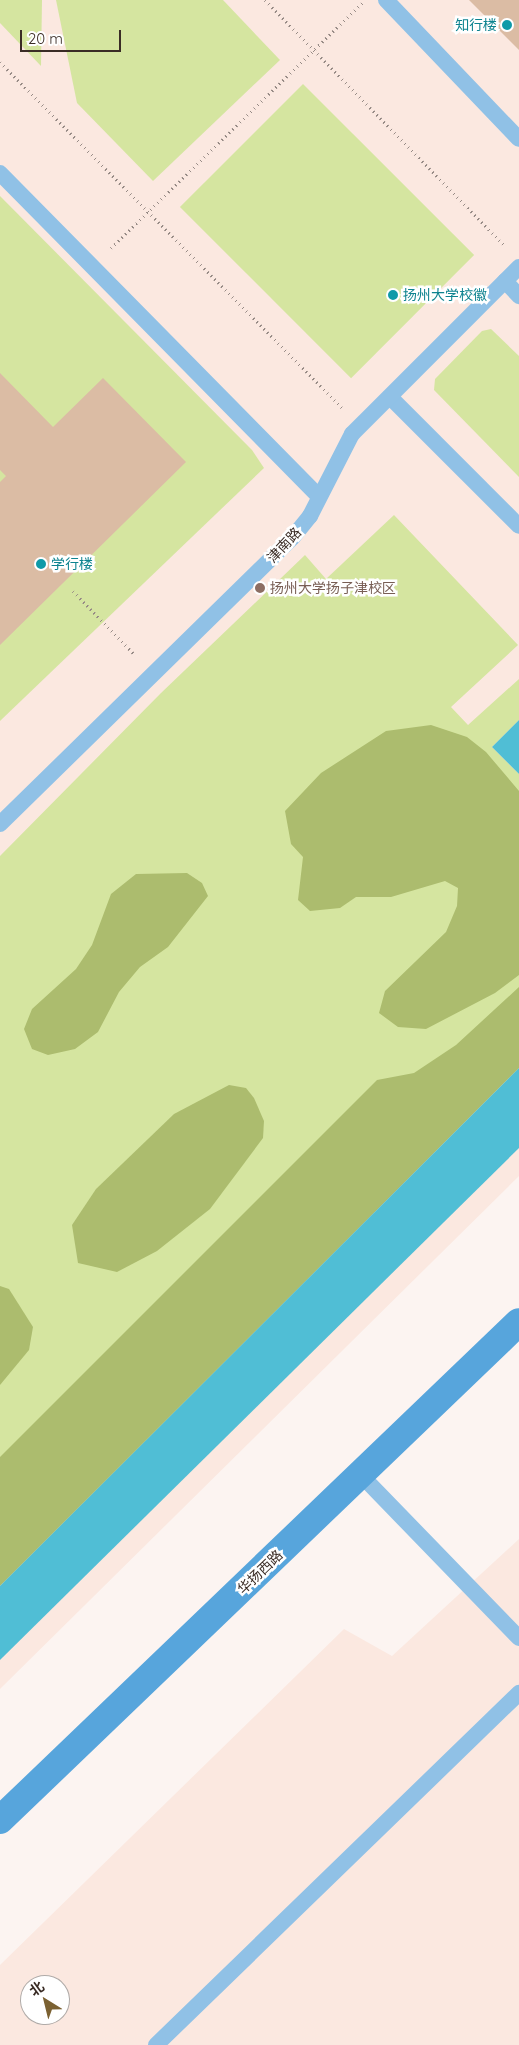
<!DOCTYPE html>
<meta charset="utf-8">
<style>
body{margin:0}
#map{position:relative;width:519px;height:2045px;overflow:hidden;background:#fcf4f1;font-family:Quicksand,"Noto Sans SC",sans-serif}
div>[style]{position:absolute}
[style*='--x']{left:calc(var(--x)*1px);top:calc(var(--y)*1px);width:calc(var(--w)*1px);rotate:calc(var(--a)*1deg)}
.built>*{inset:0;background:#fbe8e0}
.green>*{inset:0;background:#d5e5a0;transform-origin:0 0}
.forest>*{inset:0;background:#acbc6e}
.water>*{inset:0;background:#50bed5}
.building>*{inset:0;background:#dbbca4}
.path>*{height:3px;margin-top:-1.5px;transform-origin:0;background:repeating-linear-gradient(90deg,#968a85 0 1px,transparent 0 5px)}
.lane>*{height:16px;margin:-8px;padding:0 8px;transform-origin:8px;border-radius:8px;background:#90c1e6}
.secondary>*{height:28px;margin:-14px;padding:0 14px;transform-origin:14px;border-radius:14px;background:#57a5dc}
.dots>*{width:14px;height:14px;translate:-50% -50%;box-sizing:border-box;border:2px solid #fff;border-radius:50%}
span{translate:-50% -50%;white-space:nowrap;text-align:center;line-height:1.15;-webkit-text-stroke:5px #fff;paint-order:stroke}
.culture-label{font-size:14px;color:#0d838f}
.right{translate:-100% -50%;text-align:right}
.left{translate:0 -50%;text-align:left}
.street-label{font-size:14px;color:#3a2c25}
.education-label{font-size:14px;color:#785e54}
.north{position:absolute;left:20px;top:1975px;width:50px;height:50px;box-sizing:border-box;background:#fff;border:1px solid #b0aba8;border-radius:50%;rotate:324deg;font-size:14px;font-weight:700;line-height:20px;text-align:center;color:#3a2c25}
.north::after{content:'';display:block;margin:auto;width:18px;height:22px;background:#7b6132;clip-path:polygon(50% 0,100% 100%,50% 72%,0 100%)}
.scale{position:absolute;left:20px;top:30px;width:101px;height:22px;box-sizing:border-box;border:2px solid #3a2c25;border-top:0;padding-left:6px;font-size:15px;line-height:18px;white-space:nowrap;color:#3a2c25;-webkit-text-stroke:4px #fff;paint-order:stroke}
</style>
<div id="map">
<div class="built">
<i style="clip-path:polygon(0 0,519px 0,519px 1176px,0 1689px)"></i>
<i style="clip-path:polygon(evenodd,519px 1539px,519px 2045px,0 2045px,0 1965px,344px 1629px,392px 1656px,519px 1539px,30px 1985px,60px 1985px,60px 2015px,30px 2015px,30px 1985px)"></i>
</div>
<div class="green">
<i style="clip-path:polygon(0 0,42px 0,41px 66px,0 23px)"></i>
<i style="clip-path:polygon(56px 0,223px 0,280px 60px,153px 181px,77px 103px)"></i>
<i style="left:303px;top:84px;width:242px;height:174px;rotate:45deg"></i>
<i style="clip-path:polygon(0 196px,252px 450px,264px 468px,0 721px)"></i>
<i style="clip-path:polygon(491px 329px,519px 356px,519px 477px,434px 390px,435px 379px,482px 331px)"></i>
<i style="clip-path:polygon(394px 515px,518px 645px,451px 707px,468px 725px,519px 679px,519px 720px,492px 747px,519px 774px,519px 1068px,0 1586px,0 856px,161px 693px,305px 555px,326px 579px)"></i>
</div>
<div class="forest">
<i style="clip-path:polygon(431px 725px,467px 737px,486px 752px,519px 791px,519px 975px,495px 993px,426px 1029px,398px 1027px,379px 1013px,385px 991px,446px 932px,457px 906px,458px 888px,445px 881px,391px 897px,356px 897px,340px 908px,310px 911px,298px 900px,303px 857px,291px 844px,285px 811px,321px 773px,386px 731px)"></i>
<i style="clip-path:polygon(187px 873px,202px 883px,208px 896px,168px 947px,140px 967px,119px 992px,98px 1032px,75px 1049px,48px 1055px,32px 1049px,24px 1029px,32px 1009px,76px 969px,92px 945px,111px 894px,136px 874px)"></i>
<i style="clip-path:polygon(519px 987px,519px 1068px,0 1586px,0 1457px,377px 1080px,414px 1073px,456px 1045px)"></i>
<i style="clip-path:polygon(229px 1085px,246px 1088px,254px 1098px,264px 1121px,263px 1138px,210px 1209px,157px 1251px,117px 1272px,78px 1263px,72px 1225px,96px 1189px,174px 1114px)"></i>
<i style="clip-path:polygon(0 1286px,9px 1289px,33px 1327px,29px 1350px,0 1385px)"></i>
</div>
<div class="water">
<i style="clip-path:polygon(519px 720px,519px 774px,492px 747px)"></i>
<i style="clip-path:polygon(519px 1068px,519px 1148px,0 1660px,0 1586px)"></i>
</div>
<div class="building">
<i style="clip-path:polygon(469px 0,519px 0,519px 50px)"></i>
<i style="clip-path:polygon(0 373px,53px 427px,103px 378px,186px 462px,0 645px,0 482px,6px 476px,0 470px)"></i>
</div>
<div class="path">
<i style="--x:265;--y:0;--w:344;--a:45.7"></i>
<i style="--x:0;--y:62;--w:486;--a:45.3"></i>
<i style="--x:111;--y:248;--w:351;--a:-44.3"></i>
<i style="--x:73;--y:591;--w:89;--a:45.9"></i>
</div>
<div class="lane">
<i style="--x:386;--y:0;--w:192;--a:46.3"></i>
<i style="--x:0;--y:173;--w:454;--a:45.4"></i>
<i style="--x:505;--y:281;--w:21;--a:47"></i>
<i style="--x:390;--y:397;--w:182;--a:45"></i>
<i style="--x:0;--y:824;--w:410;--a:-44.4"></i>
<i style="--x:293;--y:537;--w:27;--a:-51"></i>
<i style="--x:310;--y:516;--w:92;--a:-62.9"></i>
<i style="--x:352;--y:434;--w:236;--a:-45"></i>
<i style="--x:361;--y:1475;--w:227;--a:45.9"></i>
<i style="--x:156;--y:2045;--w:506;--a:-44.12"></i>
</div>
<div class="secondary">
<i style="--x:0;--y:1820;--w:719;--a:-43.82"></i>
</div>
<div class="dots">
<i style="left:507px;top:25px;background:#0f9aa8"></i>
<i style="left:393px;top:295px;background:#0f9aa8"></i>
<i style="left:41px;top:564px;background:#0f9aa8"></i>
<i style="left:260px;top:588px;background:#8d6e63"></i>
</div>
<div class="culture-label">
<span class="right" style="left:497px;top:25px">知行楼</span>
<span class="left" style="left:403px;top:295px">扬州大学校徽</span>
<span class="left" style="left:51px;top:564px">学行楼</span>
</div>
<div class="street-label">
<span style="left:284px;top:545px;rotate:-47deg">津南路</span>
<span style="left:260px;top:1572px;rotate:-44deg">华扬西路</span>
</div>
<div class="education-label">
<span class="left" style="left:270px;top:588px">扬州大学扬子津校区</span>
</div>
<div class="north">北</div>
<div class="scale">20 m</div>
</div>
